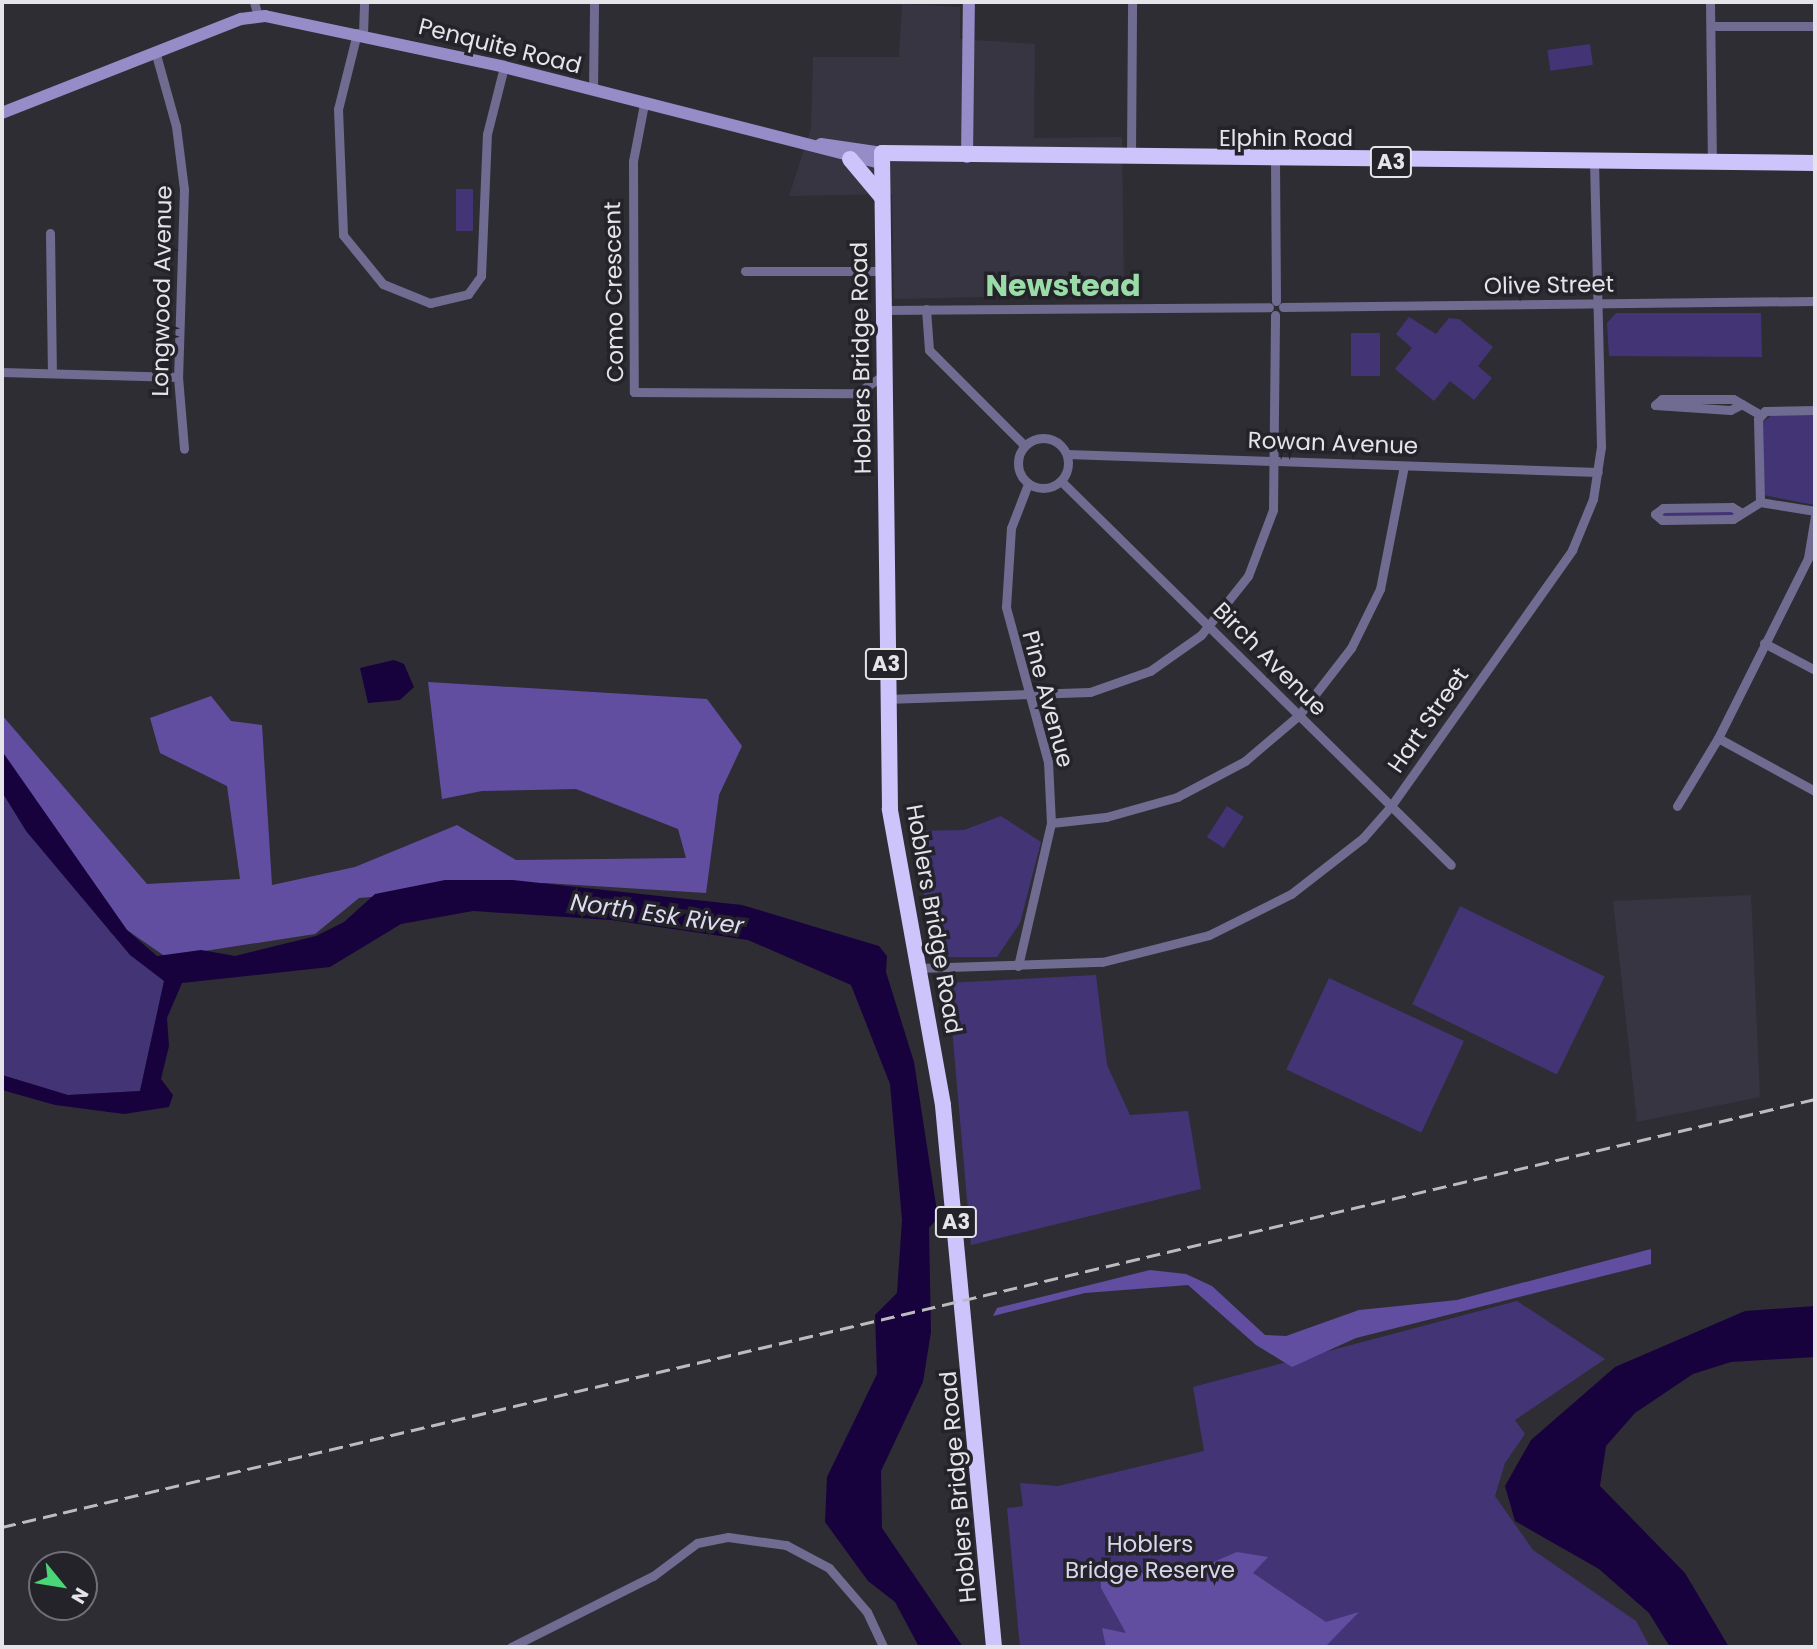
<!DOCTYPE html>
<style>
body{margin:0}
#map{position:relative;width:1817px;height:1649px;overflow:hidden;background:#2e2d34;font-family:Poppins,sans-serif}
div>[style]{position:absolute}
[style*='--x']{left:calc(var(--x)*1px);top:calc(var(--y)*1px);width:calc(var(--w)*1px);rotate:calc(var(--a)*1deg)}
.built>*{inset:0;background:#373542}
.green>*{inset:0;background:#433476;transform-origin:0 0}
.forest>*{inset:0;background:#614ea1}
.water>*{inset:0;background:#18023e}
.street>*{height:9px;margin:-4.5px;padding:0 4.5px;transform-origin:4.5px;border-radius:4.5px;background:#706b90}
.street>.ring{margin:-4.5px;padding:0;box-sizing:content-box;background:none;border:9px solid #706b90;border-radius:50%}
.secondary>*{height:12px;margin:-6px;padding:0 6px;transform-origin:6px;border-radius:6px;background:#958cc8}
.highway>*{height:16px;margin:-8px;padding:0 8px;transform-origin:8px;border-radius:8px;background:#ccc4fb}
.rail>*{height:2.5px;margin-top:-1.25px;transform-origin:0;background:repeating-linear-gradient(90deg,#bcbbc0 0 14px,transparent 0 21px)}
span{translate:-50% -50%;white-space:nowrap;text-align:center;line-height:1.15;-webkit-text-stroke:7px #24232a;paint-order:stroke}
.shield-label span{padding:2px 5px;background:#24232a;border:2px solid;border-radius:5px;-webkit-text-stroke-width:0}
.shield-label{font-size:21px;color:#e5e4e9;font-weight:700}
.street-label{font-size:23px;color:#e5e4e9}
.park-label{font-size:23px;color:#d8d5ed}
.water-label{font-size:24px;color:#dedbf2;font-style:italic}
.district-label{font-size:30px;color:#99dca8;font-weight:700}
.frame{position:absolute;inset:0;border:4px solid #e5e4e9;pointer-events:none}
.north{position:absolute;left:28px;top:1551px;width:70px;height:70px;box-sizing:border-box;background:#24232a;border:2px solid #717076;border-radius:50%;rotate:120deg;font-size:19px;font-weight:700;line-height:28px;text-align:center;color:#e5e4e9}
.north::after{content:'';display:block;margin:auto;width:24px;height:32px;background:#4ad677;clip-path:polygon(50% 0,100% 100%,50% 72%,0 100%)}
</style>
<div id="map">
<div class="built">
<i style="clip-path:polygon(902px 4px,960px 7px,960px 39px,1035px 44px,1034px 138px,1122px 137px,1124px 294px,894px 299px,892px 194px,789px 196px,811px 128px,813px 57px,899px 57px)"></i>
<i style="clip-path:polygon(1751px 895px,1760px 1097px,1637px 1122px,1613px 901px)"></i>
</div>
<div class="green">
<i style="left:1590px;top:44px;width:21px;height:43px;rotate:82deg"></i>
<i style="left:456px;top:189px;width:17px;height:42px"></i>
<i style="clip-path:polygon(1616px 313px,1761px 313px,1762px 357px,1609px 356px,1607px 323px)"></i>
<i style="clip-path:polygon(1409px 317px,1436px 334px,1449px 318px,1459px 319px,1493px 347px,1478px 366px,1492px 378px,1474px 400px,1450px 381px,1434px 401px,1395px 369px,1412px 348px,1396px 334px)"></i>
<i style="left:1351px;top:333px;width:29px;height:43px"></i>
<i style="clip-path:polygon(1772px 415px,1815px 415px,1815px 505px,1763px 495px,1763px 422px)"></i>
<i style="clip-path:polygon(1664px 512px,1734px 512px,1736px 515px,1663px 517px)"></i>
<i style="clip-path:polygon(2px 792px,111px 933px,164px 981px,140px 1091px,68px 1095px,2px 1075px)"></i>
<i style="left:1227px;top:806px;width:20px;height:37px;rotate:33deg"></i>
<i style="clip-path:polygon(1001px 816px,1041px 842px,1020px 923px,997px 957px,943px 957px,930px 926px,912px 831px,964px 830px)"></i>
<i style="left:1460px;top:906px;width:161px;height:109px;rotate:26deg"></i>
<i style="clip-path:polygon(1096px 975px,1107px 1065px,1130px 1115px,1188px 1111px,1201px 1189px,971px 1245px,948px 983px)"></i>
<i style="left:1329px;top:978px;width:149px;height:101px;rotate:25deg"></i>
<i style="clip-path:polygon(1517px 1301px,1605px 1359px,1515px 1420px,1525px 1434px,1505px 1463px,1495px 1496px,1533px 1550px,1636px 1621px,1650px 1647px,1020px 1647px,1007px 1508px,1023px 1506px,1020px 1483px,1058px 1486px,1204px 1451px,1193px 1387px)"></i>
</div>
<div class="forest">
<i style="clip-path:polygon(428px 682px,707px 699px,742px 746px,719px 795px,706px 893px,545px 883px,359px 898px,315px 934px,166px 957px,127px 930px,2px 752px,2px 715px,147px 884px,240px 879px,227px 786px,160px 753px,150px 718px,211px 696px,231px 721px,262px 725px,272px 885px,355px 867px,457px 825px,516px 860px,686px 858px,678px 829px,576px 789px,482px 791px,442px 799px)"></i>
<i style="clip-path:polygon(1651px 1249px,1651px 1264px,1356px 1338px,1292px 1367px,1256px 1345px,1188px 1285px,1085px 1293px,993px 1316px,997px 1308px,1150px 1270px,1186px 1274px,1212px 1286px,1265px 1335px,1286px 1336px,1359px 1310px,1457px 1300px)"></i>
<i style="clip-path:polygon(1237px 1552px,1268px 1557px,1253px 1573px,1326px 1622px,1359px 1612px,1325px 1647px,1106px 1647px,1102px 1628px,1126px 1633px,1101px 1588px,1100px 1561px,1169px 1581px)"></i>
</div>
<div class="water">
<i style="clip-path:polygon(394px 660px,404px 664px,414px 687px,400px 700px,368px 703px,360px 668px)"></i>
<i style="clip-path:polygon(2px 751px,127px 930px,157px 956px,201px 950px,235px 956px,316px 936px,344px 922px,375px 894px,445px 880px,513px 880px,742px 905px,879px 946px,887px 956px,886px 972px,914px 1062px,938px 1218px,929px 1228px,931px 1332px,923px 1382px,881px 1471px,882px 1528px,963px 1647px,919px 1647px,895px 1602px,868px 1581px,825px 1522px,827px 1477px,877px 1374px,875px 1315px,897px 1293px,902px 1220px,890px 1084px,851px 985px,748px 940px,611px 920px,473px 911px,401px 924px,330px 967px,182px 983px,167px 1018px,169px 1046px,161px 1079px,173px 1095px,169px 1107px,124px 1114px,55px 1105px,2px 1090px,2px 1075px,68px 1095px,140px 1091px,164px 981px,130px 955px,26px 831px,2px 792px)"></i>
<i style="clip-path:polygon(1815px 1306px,1815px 1357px,1731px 1362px,1693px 1374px,1635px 1413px,1606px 1446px,1600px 1486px,1685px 1573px,1729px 1647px,1670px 1647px,1649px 1613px,1599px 1569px,1515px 1521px,1505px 1486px,1531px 1440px,1615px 1367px,1745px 1311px)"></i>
</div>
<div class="street">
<i style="--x:254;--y:2;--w:15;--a:74"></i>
<i style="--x:1710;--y:2;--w:162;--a:89.3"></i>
<i style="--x:1711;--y:26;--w:104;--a:0"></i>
<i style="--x:357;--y:33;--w:78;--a:104"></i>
<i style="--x:338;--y:109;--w:126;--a:87.7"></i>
<i style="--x:343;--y:235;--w:63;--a:50.8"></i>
<i style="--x:383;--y:284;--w:51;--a:22"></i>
<i style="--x:430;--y:303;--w:39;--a:-13"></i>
<i style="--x:468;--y:294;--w:22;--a:-54"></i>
<i style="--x:481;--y:276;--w:142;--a:-87.6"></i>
<i style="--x:487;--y:134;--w:69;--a:-75.8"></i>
<i style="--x:363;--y:34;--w:32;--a:-88"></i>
<i style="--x:155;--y:51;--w:78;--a:74.4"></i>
<i style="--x:176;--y:126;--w:64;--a:82.8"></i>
<i style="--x:184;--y:189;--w:188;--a:91.8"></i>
<i style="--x:178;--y:377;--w:72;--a:85.2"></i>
<i style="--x:593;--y:90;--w:88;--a:-89.3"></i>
<i style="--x:644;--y:104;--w:58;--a:100.9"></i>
<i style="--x:633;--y:161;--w:231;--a:89.8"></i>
<i style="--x:634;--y:392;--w:223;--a:0.3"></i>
<i style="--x:857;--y:393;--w:32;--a:-34"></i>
<i style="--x:1131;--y:157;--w:155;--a:-89.6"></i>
<i style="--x:1275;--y:160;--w:141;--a:89.6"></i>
<i style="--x:50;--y:233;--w:140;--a:89.2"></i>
<i style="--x:745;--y:271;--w:138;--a:0"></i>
<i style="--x:1283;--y:307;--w:532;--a:-0.65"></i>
<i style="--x:926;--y:309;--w:41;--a:85.8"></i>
<i style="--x:929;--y:350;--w:134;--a:45"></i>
<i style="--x:883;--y:310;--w:386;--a:-0.4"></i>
<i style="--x:2;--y:372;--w:176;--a:1.6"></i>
<i style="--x:1742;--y:404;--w:13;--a:153"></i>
<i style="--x:1730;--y:410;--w:75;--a:-176.2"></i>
<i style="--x:1655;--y:405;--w:9;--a:-41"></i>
<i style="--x:1662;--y:399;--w:71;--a:0"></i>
<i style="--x:1733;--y:399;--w:30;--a:30"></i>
<i style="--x:1815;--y:410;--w:50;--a:178.9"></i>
<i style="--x:1765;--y:411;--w:11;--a:131"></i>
<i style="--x:1758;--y:419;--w:83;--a:88.6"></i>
<i style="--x:1760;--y:502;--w:56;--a:9.3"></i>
<i class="ring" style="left:1018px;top:438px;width:41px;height:41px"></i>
<i style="--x:1067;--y:454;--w:531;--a:1.94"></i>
<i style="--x:1061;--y:481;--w:547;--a:44.56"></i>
<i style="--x:1742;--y:513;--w:12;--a:-149"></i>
<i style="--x:1732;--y:507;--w:69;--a:179.2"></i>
<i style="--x:1663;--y:508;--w:10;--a:143"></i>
<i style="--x:1655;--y:514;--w:9;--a:41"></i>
<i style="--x:1662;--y:520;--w:71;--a:-0.8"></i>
<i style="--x:1733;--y:519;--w:32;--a:-32"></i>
<i style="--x:1764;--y:643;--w:58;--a:27.9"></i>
<i style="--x:886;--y:699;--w:204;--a:-2"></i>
<i style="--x:1090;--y:692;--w:64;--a:-19.3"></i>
<i style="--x:1150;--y:671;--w:62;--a:-35.2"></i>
<i style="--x:1201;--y:635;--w:75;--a:-51.5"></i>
<i style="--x:1248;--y:576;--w:71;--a:-69.3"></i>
<i style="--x:1273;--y:510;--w:195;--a:-89.4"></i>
<i style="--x:1718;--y:738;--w:111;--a:28.7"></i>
<i style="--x:1677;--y:806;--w:79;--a:-58.9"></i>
<i style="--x:1718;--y:738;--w:201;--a:-63.4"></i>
<i style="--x:1808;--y:558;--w:43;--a:-80.5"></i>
<i style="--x:1051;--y:823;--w:55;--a:-6.2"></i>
<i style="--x:1106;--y:817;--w:74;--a:-15.7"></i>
<i style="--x:1177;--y:797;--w:77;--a:-27.9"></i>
<i style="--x:1245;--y:761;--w:71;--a:-40.4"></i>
<i style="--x:1299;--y:715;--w:85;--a:-52.2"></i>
<i style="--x:1351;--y:648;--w:66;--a:-63.8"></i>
<i style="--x:1380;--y:589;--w:125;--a:-79"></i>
<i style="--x:1018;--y:966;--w:147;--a:-77"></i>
<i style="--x:1051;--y:823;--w:61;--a:-92.8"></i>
<i style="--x:1048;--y:762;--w:161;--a:-105.2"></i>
<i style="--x:1006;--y:607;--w:79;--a:-86.4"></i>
<i style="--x:1011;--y:528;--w:47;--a:-68.9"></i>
<i style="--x:917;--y:968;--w:185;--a:-1.9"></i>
<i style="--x:1102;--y:962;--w:110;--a:-14.2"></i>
<i style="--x:1209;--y:935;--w:92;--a:-26.6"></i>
<i style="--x:1291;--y:894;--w:91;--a:-37.9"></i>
<i style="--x:1363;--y:838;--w:43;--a:-48.8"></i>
<i style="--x:1391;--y:806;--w:314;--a:-54.7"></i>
<i style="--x:1572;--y:550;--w:55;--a:-67.6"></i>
<i style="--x:1593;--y:499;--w:53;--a:-81.3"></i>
<i style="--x:1601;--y:447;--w:283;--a:-91.4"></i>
<i style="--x:511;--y:1647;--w:159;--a:-26.6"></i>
<i style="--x:653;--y:1576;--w:55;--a:-36.9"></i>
<i style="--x:697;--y:1543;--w:32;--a:-11"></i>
<i style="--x:728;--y:1537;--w:59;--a:7.9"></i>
<i style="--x:786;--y:1545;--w:49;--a:28.1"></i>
<i style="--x:829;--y:1568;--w:58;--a:49.2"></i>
<i style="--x:867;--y:1612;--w:38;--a:65"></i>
</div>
<div class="secondary">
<i style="--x:2;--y:113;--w:257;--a:-21.5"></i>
<i style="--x:241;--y:19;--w:24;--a:-7"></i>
<i style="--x:265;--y:16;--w:244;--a:12"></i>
<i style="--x:504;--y:67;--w:390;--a:14.3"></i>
<i style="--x:821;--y:144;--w:62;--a:8.4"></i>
<i style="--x:967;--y:157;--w:155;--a:-89.3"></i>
</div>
<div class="highway">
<i style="--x:850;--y:159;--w:48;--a:50"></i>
<i style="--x:994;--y:1647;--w:544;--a:-95.38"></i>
<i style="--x:943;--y:1105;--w:301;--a:-100.2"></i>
<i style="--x:890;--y:809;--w:656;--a:-90.7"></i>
<i style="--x:882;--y:153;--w:933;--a:0.61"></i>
</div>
<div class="rail">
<i style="--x:2;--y:1527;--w:1863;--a:-13.28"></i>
</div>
<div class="shield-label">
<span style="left:1391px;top:162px">A3</span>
<span style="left:886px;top:664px">A3</span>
<span style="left:956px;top:1222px">A3</span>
</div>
<div class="street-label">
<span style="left:500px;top:46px;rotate:14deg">Penquite Road</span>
<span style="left:1286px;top:138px">Elphin Road</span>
<span style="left:1549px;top:285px;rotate:-1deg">Olive Street</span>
<span style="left:162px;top:291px;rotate:-89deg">Longwood Avenue</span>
<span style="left:614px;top:292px;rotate:-91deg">Como Crescent</span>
<span style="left:861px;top:358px;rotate:-91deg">Hoblers Bridge Road</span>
<span style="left:1333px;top:443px;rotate:2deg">Rowan Avenue</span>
<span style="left:1270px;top:659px;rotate:45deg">Birch Avenue</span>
<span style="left:1048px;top:699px;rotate:75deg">Pine Avenue</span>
<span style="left:1428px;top:720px;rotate:-55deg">Hart Street</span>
<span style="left:934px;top:919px;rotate:80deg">Hoblers Bridge Road</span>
<span style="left:958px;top:1487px;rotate:-95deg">Hoblers Bridge Road</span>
</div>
<div class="park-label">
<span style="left:1150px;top:1557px">Hoblers<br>Bridge Reserve</span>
</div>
<div class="water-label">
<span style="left:657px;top:914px;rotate:8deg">North Esk River</span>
</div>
<div class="district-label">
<span style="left:1063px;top:286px">Newstead</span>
</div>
<div class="frame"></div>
<div class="north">N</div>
</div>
